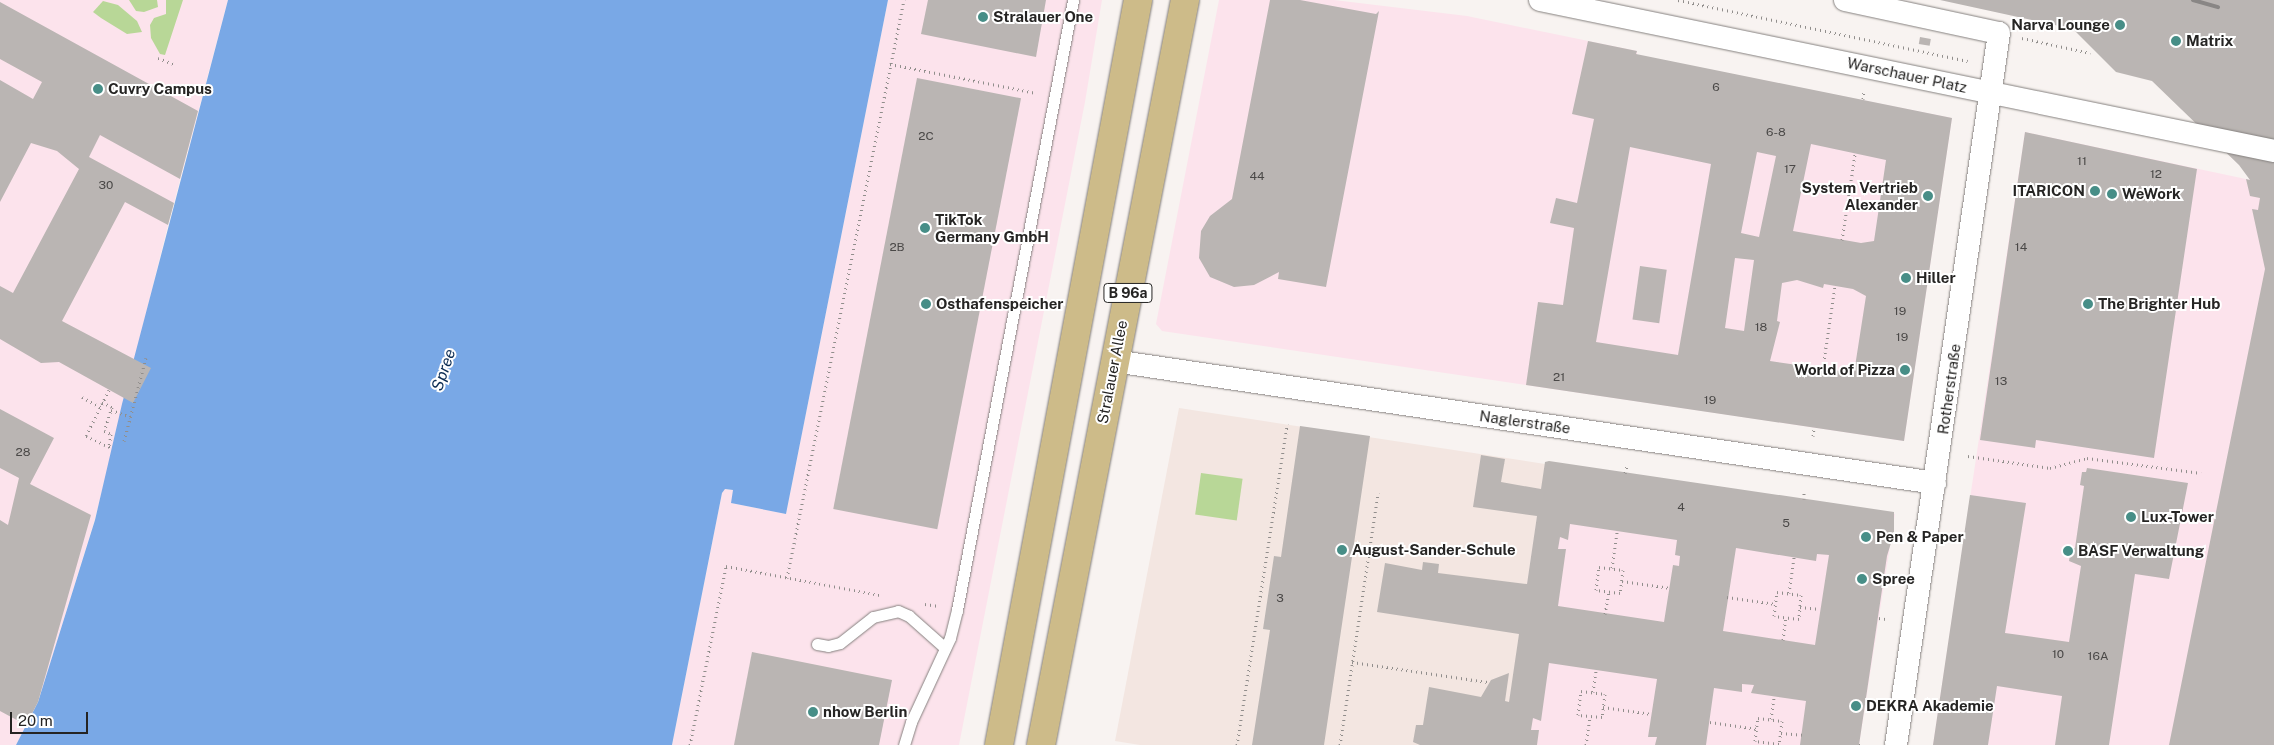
<!DOCTYPE html>
<meta charset="utf-8">
<style>
body{margin:0}
#map{position:relative;width:2274px;height:745px;overflow:hidden;background:#f8f3f1;font-family:"Public Sans",sans-serif}
div>[style]{position:absolute}
[style*='--x']{left:calc(var(--x)*1px);top:calc(var(--y)*1px);width:calc(var(--w)*1px);rotate:calc(var(--a)*1deg)}
.commercial>*{inset:0;background:#fce3ec}
.built>*{inset:0;background:#f3e6e1}
.green>*{inset:0;background:#b8d797;transform-origin:0 0}
.water>*{inset:0;background:#79a8e6}
.building>*{inset:0;background:#bab5b3;transform-origin:0 0}
.path>*{height:3px;margin-top:-1.5px;transform-origin:0;background:repeating-linear-gradient(90deg,#918e8c 0 1px,transparent 0 5px)}
.roads{filter:drop-shadow(0 0 1px #85817f) drop-shadow(0 0 1px #85817f)}
.service>*{height:11px;margin:-5.5px;padding:0 5.5px;transform-origin:5.5px;border-radius:5.5px;background:#fff}
.minor>*{height:22px;margin:-11px;padding:0 11px;transform-origin:11px;border-radius:11px;background:#fff}
.primary>*{height:28px;margin:-14px;padding:0 14px;transform-origin:14px;border-radius:14px;background:#cdbb89}
.rail>*{height:4px;margin:-2px;padding:0 2px;transform-origin:2px;border-radius:2px;background:#898685}
.dots>*{width:14px;height:14px;translate:-50% -50%;box-sizing:border-box;border:2px solid #fff;border-radius:50%}
span{translate:-50% -50%;white-space:nowrap;text-align:center;line-height:1.15;-webkit-text-stroke:4px #fff;paint-order:stroke}
.number-label{font-size:12px;color:#4a4847}
.number-label span{-webkit-text-stroke-width:0}
.shield-label span{padding:1px 4px;background:#fff;border:1px solid;border-radius:4px;-webkit-text-stroke-width:0}
.shield-label{font-size:14px;color:#252423;font-weight:700}
.poi-label{font-size:15px;color:#252423;font-weight:700}
.left{translate:0 -50%;text-align:left}
.right{translate:-100% -50%;text-align:right}
.street-label{font-size:15px;color:#252423}
.water-label{font-size:16px;color:#0b2c53;font-style:italic}
.scale{position:absolute;left:10px;top:712px;width:78px;height:22px;box-sizing:border-box;border:2px solid #252423;border-top:0;padding-left:6px;font-size:15px;line-height:18px;white-space:nowrap;color:#252423;-webkit-text-stroke:4px #fff;paint-order:stroke}
</style>
<div id="map">
<div class="commercial">
<i style="clip-path:polygon(0 0,228px 0,168px 225px,95px 519px,38px 702px,16px 745px,0 745px)"></i>
<i style="clip-path:polygon(888px 0,1102px 0,1085px 102px,959px 745px,672px 745px,722px 493px,724px 489px,733px 490px,732px 503px,786px 514px)"></i>
<i style="clip-path:polygon(1219px 0,1334px 0,1467px 16px,1637px 51px,1637px 55px,1952px 118px,1904px 441px,1162px 331px,1156px 324px)"></i>
<i style="clip-path:polygon(2025px 132px,2274px 185px,2274px 745px,1933px 745px)"></i>
<i style="clip-path:polygon(1545px 464px,1895px 514px,1859px 745px,1503px 745px)"></i>
</div>
<div class="built">
<i style="clip-path:polygon(1179px 408px,1545px 464px,1503px 745px,1140px 745px,1115px 741px)"></i>
</div>
<div class="green">
<i style="clip-path:polygon(129px 0,157px 0,158px 7px,144px 12px,136px 11px)"></i>
<i style="clip-path:polygon(166px 0,183px 0,165px 55px,160px 54px,151px 38px,150px 25px,154px 18px,166px 14px)"></i>
<i style="clip-path:polygon(103px 1px,118px 5px,137px 21px,142px 32px,127px 34px,101px 18px,93px 12px)"></i>
<i style="left:1201px;top:473px;width:42px;height:42px;rotate:8deg"></i>
</div>
<div class="water">
<i style="clip-path:polygon(228px 0,888px 0,786px 514px,731px 503px,733px 490px,725px 489px,722px 493px,672px 745px,16px 745px,38px 702px,95px 520px,122px 404px)"></i>
</div>
<div class="building">
<i style="clip-path:polygon(928px 0,1046px 0,1036px 57px,921px 34px)"></i>
<i style="clip-path:polygon(1270px 0,1300px 0,1376px 14px,1379px 11px,1326px 287px,1278px 279px,1279px 272px,1254px 285px,1234px 287px,1210px 277px,1199px 258px,1201px 231px,1210px 216px,1232px 199px)"></i>
<i style="clip-path:polygon(1940px 0,2274px 0,2274px 745px,2169px 745px,2265px 269px,2252px 209px,2258px 210px,2260px 198px,2250px 196px,2246px 179px,2250px 180px,2239px 165px,2152px 81px,2116px 72px,2073px 29px)"></i>
<i style="clip-path:polygon(0 2px,198px 111px,180px 179px,100px 135px,89px 157px,174px 203px,168px 225px,125px 202px,62px 321px,151px 368px,133px 403px,59px 362px,41px 363px,0 339px,0 286px,13px 293px,79px 169px,57px 151px,31px 143px,0 202px,0 80px,33px 99px,42px 82px,0 59px)"></i>
<i style="left:1920px;top:37px;width:11px;height:7px;rotate:10deg"></i>
<i style="clip-path:polygon(evenodd,1588px 41px,1637px 51px,1636px 54px,1952px 118px,1904px 441px,1526px 385px,1538px 302px,1563px 305px,1574px 228px,1550px 223px,1556px 198px,1577px 203px,1594px 119px,1572px 114px,1588px 41px,1811px 144px,1886px 160px,1874px 241px,1861px 243px,1793px 231px,1811px 144px,1588px 41px,1630px 147px,1711px 164px,1678px 355px,1596px 342px,1630px 147px,1588px 41px,1757px 152px,1776px 156px,1759px 237px,1741px 233px,1757px 152px,1588px 41px,1735px 258px,1754px 260px,1744px 331px,1725px 328px,1735px 258px,1588px 41px,1797px 280px,1823px 288px,1824px 284px,1853px 289px,1866px 296px,1854px 373px,1770px 361px,1780px 322px,1777px 321px,1782px 283px,1797px 280px)"></i>
<i style="left:917px;top:78px;width:106px;height:439px;rotate:11deg"></i>
<i style="clip-path:polygon(2025px 132px,2197px 169px,2154px 458px,2036px 440px,2035px 448px,1980px 440px)"></i>
<i style="left:1640px;top:266px;width:27px;height:54px;rotate:8deg"></i>
<i style="clip-path:polygon(0 409px,54px 438px,30px 484px,91px 515px,38px 702px,26px 725px,0 711px,0 520px,8px 525px,19px 478px,0 468px)"></i>
<i style="clip-path:polygon(1300px 426px,1370px 436px,1324px 745px,1252px 745px,1270px 630px,1263px 629px,1274px 556px,1281px 557px)"></i>
<i style="clip-path:polygon(evenodd,1481px 455px,1505px 459px,1501px 482px,1541px 489px,1545px 462px,1549px 461px,1894px 512px,1894px 533px,1887px 556px,1859px 745px,1800px 745px,1806px 701px,1751px 693px,1754px 685px,1742px 684px,1742px 692px,1714px 688px,1706px 745px,1655px 745px,1657px 737px,1648px 737px,1657px 679px,1549px 663px,1541px 721px,1533px 718px,1531px 730px,1539px 730px,1537px 745px,1420px 745px,1413px 742px,1416px 725px,1423px 725px,1429px 687px,1481px 697px,1491px 680px,1509px 673px,1505px 701px,1509px 702px,1519px 634px,1377px 612px,1385px 563px,1422px 570px,1423px 562px,1439px 564px,1438px 573px,1527px 584px,1537px 516px,1473px 507px,1481px 455px,1570px 524px,1677px 540px,1675px 555px,1680px 556px,1679px 566px,1673px 565px,1664px 622px,1558px 606px,1566px 549px,1558px 549px,1560px 537px,1568px 540px,1570px 524px,1481px 455px,1736px 548px,1816px 561px,1817px 554px,1829px 555px,1815px 645px,1723px 631px,1736px 548px)"></i>
<i style="clip-path:polygon(2087px 468px,2188px 483px,2169px 579px,2135px 574px,2109px 745px,2055px 745px,2062px 696px,1997px 686px,1988px 745px,1933px 745px,1970px 495px,2026px 503px,2005px 633px,2069px 642px,2081px 566px,2069px 561px,2071px 548px,2075px 548px,2084px 486px,2080px 485px,2082px 472px,2086px 472px)"></i>
<i style="clip-path:polygon(752px 652px,892px 680px,879px 745px,734px 745px)"></i>
</div>
<div class="path">
<i style="--x:1678;--y:0;--w:296;--a:11.9"></i>
<i style="--x:2022;--y:38;--w:70;--a:12.4"></i>
<i style="--x:158;--y:58;--w:17;--a:21"></i>
<i style="--x:890;--y:64;--w:149;--a:11.2"></i>
<i style="--x:1863;--y:99;--w:9;--a:-84"></i>
<i style="--x:1842;--y:240;--w:87;--a:-81.4"></i>
<i style="--x:1823;--y:368;--w:83;--a:-81.7"></i>
<i style="--x:109;--y:390;--w:51;--a:116.6"></i>
<i style="--x:86;--y:436;--w:29;--a:25"></i>
<i style="--x:82;--y:397;--w:21;--a:29"></i>
<i style="--x:102;--y:402;--w:11;--a:27"></i>
<i style="--x:112;--y:407;--w:25;--a:108"></i>
<i style="--x:104;--y:431;--w:8;--a:23"></i>
<i style="--x:111;--y:434;--w:12;--a:99"></i>
<i style="--x:111;--y:410;--w:21;--a:19"></i>
<i style="--x:1813;--y:436;--w:8;--a:-83"></i>
<i style="--x:124;--y:441;--w:86;--a:-75.2"></i>
<i style="--x:1968;--y:456;--w:83;--a:8.3"></i>
<i style="--x:2050;--y:468;--w:38;--a:-15"></i>
<i style="--x:2087;--y:458;--w:115;--a:7.5"></i>
<i style="--x:1625;--y:473;--w:7;--a:-74"></i>
<i style="--x:1804;--y:499;--w:8;--a:-90"></i>
<i style="--x:1599;--y:567;--w:24;--a:7"></i>
<i style="--x:1623;--y:570;--w:23;--a:97"></i>
<i style="--x:1620;--y:593;--w:24;--a:-173"></i>
<i style="--x:1596;--y:590;--w:23;--a:-83"></i>
<i style="--x:1612;--y:568;--w:37;--a:-82"></i>
<i style="--x:787;--y:578;--w:590;--a:-78.56"></i>
<i style="--x:1622;--y:581;--w:49;--a:8.3"></i>
<i style="--x:1777;--y:592;--w:24;--a:7"></i>
<i style="--x:1801;--y:595;--w:24;--a:95"></i>
<i style="--x:1799;--y:619;--w:25;--a:-173"></i>
<i style="--x:1774;--y:616;--w:24;--a:-83"></i>
<i style="--x:1789;--y:593;--w:36;--a:-82"></i>
<i style="--x:1727;--y:597;--w:49;--a:8.1"></i>
<i style="--x:925;--y:604;--w:14;--a:8"></i>
<i style="--x:1800;--y:607;--w:20;--a:6"></i>
<i style="--x:1605;--y:614;--w:22;--a:-80"></i>
<i style="--x:1879;--y:618;--w:6;--a:9"></i>
<i style="--x:1783;--y:640;--w:23;--a:-83"></i>
<i style="--x:1352;--y:662;--w:137;--a:8.4"></i>
<i style="--x:1581;--y:691;--w:24;--a:7"></i>
<i style="--x:1605;--y:694;--w:23;--a:97"></i>
<i style="--x:1602;--y:717;--w:24;--a:-175"></i>
<i style="--x:1578;--y:715;--w:24;--a:-83"></i>
<i style="--x:1593;--y:692;--w:21;--a:-82"></i>
<i style="--x:1603;--y:707;--w:49;--a:8.3"></i>
<i style="--x:1758;--y:718;--w:24;--a:7"></i>
<i style="--x:1782;--y:721;--w:23;--a:97"></i>
<i style="--x:1779;--y:744;--w:24;--a:-173"></i>
<i style="--x:1755;--y:741;--w:23;--a:-83"></i>
<i style="--x:1771;--y:719;--w:22;--a:-82"></i>
<i style="--x:1710;--y:722;--w:48;--a:8.5"></i>
<i style="--x:1781;--y:733;--w:21;--a:5"></i>
<i style="--x:690;--y:745;--w:183;--a:-78.6"></i>
<i style="--x:726;--y:566;--w:157;--a:10.7"></i>
<i style="--x:1237;--y:745;--w:325;--a:-81.1"></i>
<i style="--x:1340;--y:745;--w:255;--a:-81.4"></i>
<i style="--x:1586;--y:745;--w:29;--a:-82"></i>
<i style="--x:1859;--y:745;--w:2;--a:0"></i>
</div>
<div class="roads">
<div class="service">
<i style="--x:817;--y:644;--w:11;--a:10"></i>
<i style="--x:828;--y:646;--w:12;--a:-14"></i>
<i style="--x:840;--y:643;--w:42;--a:-38.2"></i>
<i style="--x:873;--y:617;--w:26;--a:-13"></i>
<i style="--x:898;--y:611;--w:12;--a:24"></i>
<i style="--x:909;--y:616;--w:48;--a:41.6"></i>
<i style="--x:904;--y:745;--w:24;--a:-73"></i>
<i style="--x:911;--y:722;--w:93;--a:-65.1"></i>
<i style="--x:950;--y:638;--w:29;--a:-76"></i>
<i style="--x:957;--y:610;--w:621;--a:-79.23"></i>
</div>
<div class="minor">
<i style="--x:1540;--y:0;--w:749;--a:11.62"></i>
<i style="--x:1845;--y:0;--w:157;--a:12.1"></i>
<i style="--x:1999;--y:33;--w:719;--a:98.23"></i>
<i style="--x:1114;--y:361;--w:830;--a:8.45"></i>
</div>
<div class="primary">
<i style="--x:999;--y:745;--w:758;--a:-79.43"></i>
<i style="--x:1041;--y:745;--w:759;--a:-79.06"></i>
</div>
</div>
<div class="rail">
<i style="--x:2193;--y:0;--w:26;--a:16"></i>
</div>
<div class="dots">
<i style="left:983px;top:17px;background:#478e87"></i>
<i style="left:2120px;top:25px;background:#478e87"></i>
<i style="left:2176px;top:41px;background:#478e87"></i>
<i style="left:98px;top:89px;background:#478e87"></i>
<i style="left:2095px;top:191px;background:#478e87"></i>
<i style="left:2112px;top:194px;background:#478e87"></i>
<i style="left:1928px;top:196px;background:#478e87"></i>
<i style="left:925px;top:228px;background:#478e87"></i>
<i style="left:1906px;top:278px;background:#478e87"></i>
<i style="left:926px;top:304px;background:#478e87"></i>
<i style="left:2088px;top:304px;background:#478e87"></i>
<i style="left:1905px;top:370px;background:#478e87"></i>
<i style="left:2131px;top:517px;background:#478e87"></i>
<i style="left:1866px;top:537px;background:#478e87"></i>
<i style="left:1342px;top:550px;background:#478e87"></i>
<i style="left:2068px;top:551px;background:#478e87"></i>
<i style="left:1862px;top:579px;background:#478e87"></i>
<i style="left:1856px;top:706px;background:#478e87"></i>
<i style="left:813px;top:712px;background:#478e87"></i>
</div>
<div class="number-label">
<span style="left:1716px;top:88px">6</span>
<span style="left:1776px;top:133px">6-8</span>
<span style="left:926px;top:137px">2C</span>
<span style="left:2082px;top:162px">11</span>
<span style="left:1790px;top:170px">17</span>
<span style="left:2156px;top:175px">12</span>
<span style="left:1257px;top:177px">44</span>
<span style="left:106px;top:186px">30</span>
<span style="left:897px;top:248px">2B</span>
<span style="left:2021px;top:248px">14</span>
<span style="left:1900px;top:312px">19</span>
<span style="left:1761px;top:328px">18</span>
<span style="left:1902px;top:338px">19</span>
<span style="left:1559px;top:378px">21</span>
<span style="left:2001px;top:382px">13</span>
<span style="left:1710px;top:401px">19</span>
<span style="left:23px;top:453px">28</span>
<span style="left:1681px;top:508px">4</span>
<span style="left:1786px;top:524px">5</span>
<span style="left:1280px;top:599px">3</span>
<span style="left:2058px;top:655px">10</span>
<span style="left:2098px;top:657px">16A</span>
</div>
<div class="shield-label">
<span style="left:1128px;top:293px">B 96a</span>
</div>
<div class="poi-label">
<span class="left" style="left:993px;top:17px">Stralauer One</span>
<span class="right" style="left:2110px;top:25px">Narva Lounge</span>
<span class="left" style="left:2186px;top:41px">Matrix</span>
<span class="left" style="left:108px;top:89px">Cuvry Campus</span>
<span class="right" style="left:1918px;top:196px">System Vertrieb<br>Alexander</span>
<span class="right" style="left:2085px;top:191px">ITARICON</span>
<span class="left" style="left:2122px;top:194px">WeWork</span>
<span class="left" style="left:935px;top:228px">TikTok<br>Germany GmbH</span>
<span class="left" style="left:1916px;top:278px">Hiller</span>
<span class="left" style="left:936px;top:304px">Osthafenspeicher</span>
<span class="left" style="left:2098px;top:304px">The Brighter Hub</span>
<span class="right" style="left:1895px;top:370px">World of Pizza</span>
<span class="left" style="left:2141px;top:517px">Lux-Tower</span>
<span class="left" style="left:1876px;top:537px">Pen &amp; Paper</span>
<span class="left" style="left:1352px;top:550px">August-Sander-Schule</span>
<span class="left" style="left:2078px;top:551px">BASF Verwaltung</span>
<span class="left" style="left:1872px;top:579px">Spree</span>
<span class="left" style="left:1866px;top:706px">DEKRA Akademie</span>
<span class="left" style="left:823px;top:712px">nhow Berlin</span>
</div>
<div class="street-label">
<span style="left:1907px;top:75px;rotate:12deg">Warschauer Platz</span>
<span style="left:1112px;top:372px;rotate:-79deg">Stralauer Allee</span>
<span style="left:1949px;top:389px;rotate:-82deg">Rotherstraße</span>
<span style="left:1525px;top:422px;rotate:8deg">Naglerstraße</span>
</div>
<div class="water-label">
<span style="left:444px;top:370px;rotate:-71deg">Spree</span>
</div>
<div class="scale">20 m</div>
</div>
